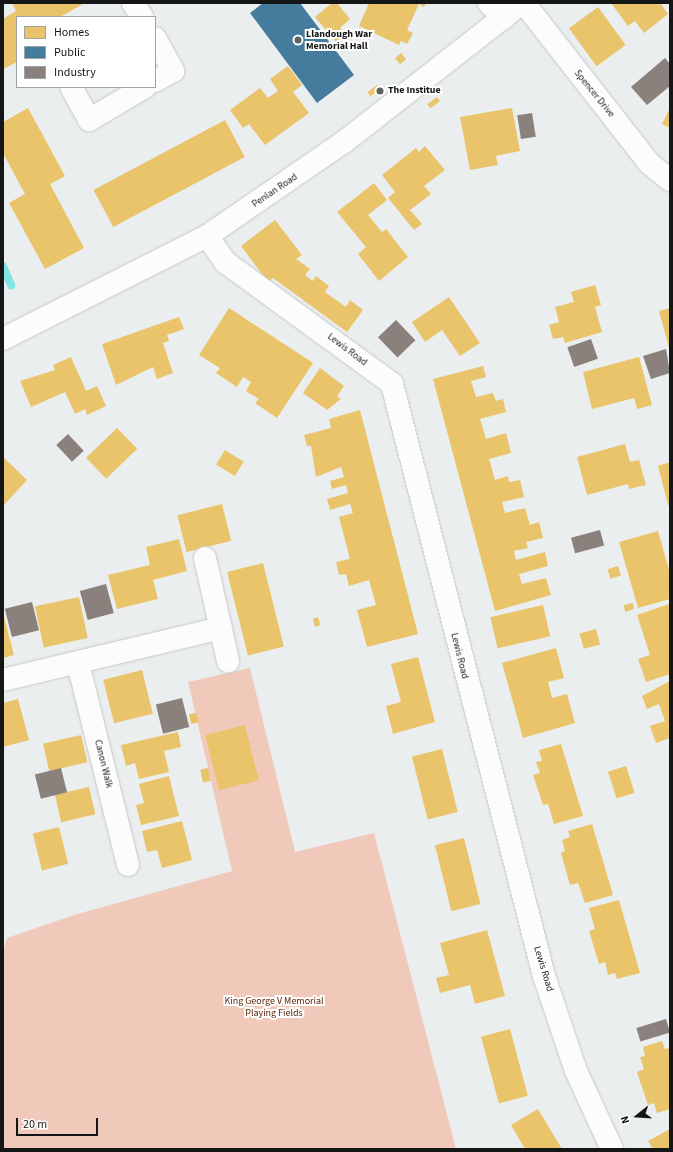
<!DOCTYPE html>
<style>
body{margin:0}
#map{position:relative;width:673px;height:1152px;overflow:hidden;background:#ebeeee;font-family:"Source Sans 3",sans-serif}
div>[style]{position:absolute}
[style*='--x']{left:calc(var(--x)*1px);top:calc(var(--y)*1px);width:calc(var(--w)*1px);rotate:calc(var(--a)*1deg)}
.green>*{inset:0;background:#f0c9ba}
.homes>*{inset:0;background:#e9c46a;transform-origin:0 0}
.public>*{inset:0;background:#457b9d}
.industry>*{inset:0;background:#8a817c;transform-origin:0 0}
.stream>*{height:8px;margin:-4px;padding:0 4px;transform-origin:4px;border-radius:4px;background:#80e5e4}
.roads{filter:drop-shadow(0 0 1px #c6c8c8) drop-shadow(0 0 1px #c6c8c8)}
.minor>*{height:22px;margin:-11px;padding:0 11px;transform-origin:11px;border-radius:11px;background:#fcfcfc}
.secondary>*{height:22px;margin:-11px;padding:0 11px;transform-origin:11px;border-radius:11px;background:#fcfcfc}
.dots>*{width:11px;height:11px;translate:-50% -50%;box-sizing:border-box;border:2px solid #fff;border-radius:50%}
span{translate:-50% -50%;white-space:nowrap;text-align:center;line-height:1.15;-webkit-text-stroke:4px #fff;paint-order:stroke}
.poi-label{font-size:10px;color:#151717;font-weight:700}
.left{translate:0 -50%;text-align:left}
.street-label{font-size:10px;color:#151717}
.park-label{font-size:10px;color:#571e05}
.frame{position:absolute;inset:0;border:4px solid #151717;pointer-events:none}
.legend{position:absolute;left:16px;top:16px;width:140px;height:72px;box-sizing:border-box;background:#fff;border:1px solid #a1a2a2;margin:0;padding:5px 7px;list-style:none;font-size:12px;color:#151717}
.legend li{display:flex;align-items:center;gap:8px;height:20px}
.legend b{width:20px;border:1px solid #a1a2a2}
.north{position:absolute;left:617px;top:1096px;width:40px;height:40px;-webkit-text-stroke:3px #fff;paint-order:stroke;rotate:253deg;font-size:11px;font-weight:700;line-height:16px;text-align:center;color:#151717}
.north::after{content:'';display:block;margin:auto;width:14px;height:18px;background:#151717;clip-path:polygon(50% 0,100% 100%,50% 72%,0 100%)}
.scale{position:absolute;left:16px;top:1118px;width:82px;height:18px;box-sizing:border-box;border:2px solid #151717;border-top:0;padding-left:5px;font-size:12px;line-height:14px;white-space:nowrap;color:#151717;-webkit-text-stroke:3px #fff;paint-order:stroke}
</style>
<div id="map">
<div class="green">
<i style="clip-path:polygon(250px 668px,295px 852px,374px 833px,456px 1149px,3px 1149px,3px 953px,7px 938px,74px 915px,232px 871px,188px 682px)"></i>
</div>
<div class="homes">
<i style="clip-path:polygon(12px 3px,85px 3px,60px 17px,17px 17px,17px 62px,3px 69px,3px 19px,16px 11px)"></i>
<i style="clip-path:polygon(332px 3px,337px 3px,350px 19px,340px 28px,345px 34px,336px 42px,315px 17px)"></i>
<i style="clip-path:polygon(369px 3px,426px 3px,424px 7px,419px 4px,407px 30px,413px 33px,407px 44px,401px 41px,399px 45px,359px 26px)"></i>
<i style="clip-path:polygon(611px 3px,660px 3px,668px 14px,644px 33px,635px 21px,628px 26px)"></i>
<i style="left:598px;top:7px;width:47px;height:36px;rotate:54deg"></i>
<i style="left:401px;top:53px;width:8px;height:8px;rotate:50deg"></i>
<i style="clip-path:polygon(288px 66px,302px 85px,293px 92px,309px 113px,265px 145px,249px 124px,243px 128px,230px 110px,260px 88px,268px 98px,278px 91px,270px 79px)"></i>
<i style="left:377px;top:85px;width:5px;height:12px;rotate:53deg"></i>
<i style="left:437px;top:97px;width:5px;height:12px;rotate:53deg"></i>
<i style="clip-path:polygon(28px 108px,65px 176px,50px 184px,84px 248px,45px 269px,9px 203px,25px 194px,3px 153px,3px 122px)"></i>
<i style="clip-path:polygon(512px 108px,520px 151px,496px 156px,498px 165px,470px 170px,460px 117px)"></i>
<i style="clip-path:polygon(670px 108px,670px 128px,662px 124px)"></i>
<i style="left:225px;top:120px;width:42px;height:149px;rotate:62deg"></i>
<i style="clip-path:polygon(425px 146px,445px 170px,424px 186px,431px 194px,410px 210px,422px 224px,414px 230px,388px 198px,395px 192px,382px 175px,416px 148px,419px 152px)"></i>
<i style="clip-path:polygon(374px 183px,387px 200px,368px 215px,382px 232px,386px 229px,408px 257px,379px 281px,358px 254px,366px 247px,337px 212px)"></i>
<i style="clip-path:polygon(275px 220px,302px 255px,296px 259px,310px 269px,305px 275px,313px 281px,316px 276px,329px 286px,325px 292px,346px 307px,350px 300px,363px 310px,347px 332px,273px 278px,268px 282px,241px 246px)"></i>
<i style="clip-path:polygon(595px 285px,601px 305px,595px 307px,602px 332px,565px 343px,563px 337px,553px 339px,549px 325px,559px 322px,555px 307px,574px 302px,571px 292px)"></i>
<i style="clip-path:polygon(449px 297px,480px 343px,460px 356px,442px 330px,425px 342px,412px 322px)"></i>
<i style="clip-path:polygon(229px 308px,313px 363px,277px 418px,255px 403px,259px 399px,246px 391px,251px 382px,243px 377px,237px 387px,216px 373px,220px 368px,199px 355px)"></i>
<i style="clip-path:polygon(670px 308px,670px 351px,659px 311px)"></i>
<i style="clip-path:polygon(179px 317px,184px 329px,167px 335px,169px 341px,163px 343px,173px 373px,157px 379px,153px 367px,116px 385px,102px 344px)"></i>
<i style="clip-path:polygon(71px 357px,86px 391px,97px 386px,106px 406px,87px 415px,85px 409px,75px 414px,65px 392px,31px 407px,20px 381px,55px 370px,53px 365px)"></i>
<i style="clip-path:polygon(639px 357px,652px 405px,637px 409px,634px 398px,592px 409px,583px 372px)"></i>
<i style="clip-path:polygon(483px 366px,486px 377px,471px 381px,476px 397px,493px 393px,496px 401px,503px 399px,506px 412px,480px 419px,486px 439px,506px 433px,511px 453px,489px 459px,495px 480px,508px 476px,509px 482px,520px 480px,524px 497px,502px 502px,505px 513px,525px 508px,530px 525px,539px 522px,543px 538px,526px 542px,528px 548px,514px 551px,516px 560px,545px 552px,548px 566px,519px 574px,522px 584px,546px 578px,551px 595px,495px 611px,433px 379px)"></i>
<i style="clip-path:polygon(320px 368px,344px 386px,337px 396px,341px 399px,327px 410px,303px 393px)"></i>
<i style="clip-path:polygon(360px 410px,418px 634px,367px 647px,357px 610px,376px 605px,369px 580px,349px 586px,346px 574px,339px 575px,336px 562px,350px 559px,339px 517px,353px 513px,350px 504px,330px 510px,327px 499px,348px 493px,346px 485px,332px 489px,330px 481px,344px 477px,341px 467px,316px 477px,311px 446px,307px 446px,304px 435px,331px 428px,329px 419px)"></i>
<i style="left:117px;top:428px;width:29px;height:43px;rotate:46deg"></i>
<i style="clip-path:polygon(625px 444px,630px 462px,639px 460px,646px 485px,629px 489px,628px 484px,587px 495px,577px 457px)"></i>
<i style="left:225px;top:450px;width:22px;height:17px;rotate:32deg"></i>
<i style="clip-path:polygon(3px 457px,27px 480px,3px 506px)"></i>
<i style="clip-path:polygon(670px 462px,670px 505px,668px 505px,658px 466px)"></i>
<i style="left:222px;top:504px;width:38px;height:46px;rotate:76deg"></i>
<i style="clip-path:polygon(658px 531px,670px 573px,670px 599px,638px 608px,619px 542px)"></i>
<i style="clip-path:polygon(179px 539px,187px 571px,153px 580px,158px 599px,117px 609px,108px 575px,150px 565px,146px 547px)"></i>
<i style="left:263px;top:563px;width:86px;height:37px;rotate:76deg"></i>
<i style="left:618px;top:566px;width:10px;height:11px;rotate:73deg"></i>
<i style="left:79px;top:597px;width:42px;height:45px;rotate:78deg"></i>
<i style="clip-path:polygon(633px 603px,634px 609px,625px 612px,624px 605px)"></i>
<i style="clip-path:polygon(669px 604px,670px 674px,646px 682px,638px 659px,650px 655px,637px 615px)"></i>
<i style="left:543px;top:605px;width:32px;height:54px;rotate:77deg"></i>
<i style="clip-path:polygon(3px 613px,14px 655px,3px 658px)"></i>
<i style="clip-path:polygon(318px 617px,320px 625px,315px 627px,313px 619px)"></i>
<i style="left:596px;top:629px;width:16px;height:17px;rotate:75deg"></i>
<i style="clip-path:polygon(556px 648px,564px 678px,548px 682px,552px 698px,567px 694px,575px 723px,523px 738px,502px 663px)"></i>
<i style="clip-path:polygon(418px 657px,435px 722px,393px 734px,386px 706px,401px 702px,391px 664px)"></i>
<i style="left:142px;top:670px;width:45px;height:40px;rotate:76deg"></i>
<i style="clip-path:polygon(670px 681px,670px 738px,656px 743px,650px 726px,665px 721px,659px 704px,647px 709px,642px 696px)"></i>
<i style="clip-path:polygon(18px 699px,29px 740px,3px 747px,3px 703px)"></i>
<i style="clip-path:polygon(196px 713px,199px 722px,191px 724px,189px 714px)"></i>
<i style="left:245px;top:725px;width:57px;height:41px;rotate:76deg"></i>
<i style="clip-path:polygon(178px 732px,181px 747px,164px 751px,169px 772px,139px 779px,135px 763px,126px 766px,121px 745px)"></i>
<i style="left:81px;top:735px;width:28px;height:39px;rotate:77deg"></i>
<i style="clip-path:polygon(561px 744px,583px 816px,554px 824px,548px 804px,543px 805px,533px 775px,540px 773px,536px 762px,542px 761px,539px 750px)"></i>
<i style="left:442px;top:749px;width:65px;height:31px;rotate:76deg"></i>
<i style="left:626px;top:766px;width:28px;height:19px;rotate:72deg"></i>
<i style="left:208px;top:768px;width:13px;height:8px;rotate:77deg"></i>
<i style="clip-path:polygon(169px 776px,179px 816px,141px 825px,136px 805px,144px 803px,139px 784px)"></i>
<i style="left:89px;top:787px;width:28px;height:35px;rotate:77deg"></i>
<i style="clip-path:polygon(182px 821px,192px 860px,162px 868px,157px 850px,147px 852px,142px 831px)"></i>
<i style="clip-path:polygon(592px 824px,613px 895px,585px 903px,578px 883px,570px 885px,561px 853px,565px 851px,562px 840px,570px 837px,568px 831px)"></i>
<i style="left:59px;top:827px;width:38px;height:27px;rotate:76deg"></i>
<i style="left:464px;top:838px;width:68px;height:30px;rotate:76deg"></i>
<i style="clip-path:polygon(619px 900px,640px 973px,617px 979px,615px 973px,608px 975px,605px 962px,599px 964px,589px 931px,595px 929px,589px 908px)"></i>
<i style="clip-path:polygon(487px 930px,505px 996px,475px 1004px,470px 985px,440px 993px,436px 978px,449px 975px,440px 943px)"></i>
<i style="left:510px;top:1029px;width:69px;height:30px;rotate:75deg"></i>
<i style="clip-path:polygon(662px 1041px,665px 1049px,670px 1048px,670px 1109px,657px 1113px,654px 1103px,648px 1105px,637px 1072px,644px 1069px,640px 1057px,645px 1056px,643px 1047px)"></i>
<i style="clip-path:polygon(538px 1109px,562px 1149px,525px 1149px,511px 1125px)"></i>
<i style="clip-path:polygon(670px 1129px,670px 1149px,653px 1149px,648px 1141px)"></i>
</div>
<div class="public">
<i style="clip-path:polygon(263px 3px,300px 3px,354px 75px,317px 103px,250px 13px)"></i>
</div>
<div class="industry">
<i style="clip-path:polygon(665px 58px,670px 64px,670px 86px,647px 105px,631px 87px)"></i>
<i style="left:532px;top:113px;width:24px;height:15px;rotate:81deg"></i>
<i style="left:396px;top:320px;width:28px;height:25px;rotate:46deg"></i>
<i style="left:591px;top:339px;width:21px;height:25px;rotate:71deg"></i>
<i style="clip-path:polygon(666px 349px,670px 373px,651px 379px,643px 356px)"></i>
<i style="left:68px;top:434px;width:23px;height:16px;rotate:47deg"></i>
<i style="left:600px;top:530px;width:16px;height:30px;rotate:75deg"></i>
<i style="left:106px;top:584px;width:30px;height:27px;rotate:75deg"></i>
<i style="left:32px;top:602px;width:29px;height:28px;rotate:76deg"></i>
<i style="left:182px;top:698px;width:30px;height:27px;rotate:76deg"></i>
<i style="left:61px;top:768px;width:25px;height:27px;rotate:76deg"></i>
<i style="left:666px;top:1019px;width:14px;height:31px;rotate:73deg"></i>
</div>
<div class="stream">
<i style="--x:3;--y:266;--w:21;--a:67"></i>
</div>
<div class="roads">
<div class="minor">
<i style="--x:133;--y:3;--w:17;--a:57"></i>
<i style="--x:489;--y:3;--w:21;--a:47"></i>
<i style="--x:524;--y:3;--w:204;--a:52"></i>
<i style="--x:650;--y:164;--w:26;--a:39"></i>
<i style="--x:155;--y:38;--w:38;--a:61"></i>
<i style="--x:173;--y:71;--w:21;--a:151"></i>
<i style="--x:71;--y:87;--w:38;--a:61"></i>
<i style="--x:89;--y:120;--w:65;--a:-30.5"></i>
<i style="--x:207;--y:236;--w:32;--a:55"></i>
<i style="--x:225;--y:262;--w:207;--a:36.1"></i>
<i style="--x:392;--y:384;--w:611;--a:75.6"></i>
<i style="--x:544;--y:976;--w:100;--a:71.4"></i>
<i style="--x:576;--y:1071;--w:86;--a:65.2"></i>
<i style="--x:205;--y:558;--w:106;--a:77.4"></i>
<i style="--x:78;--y:663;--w:208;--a:76.1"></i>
<i style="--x:3;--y:680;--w:224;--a:-13.4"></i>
</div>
<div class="secondary">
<i style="--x:3;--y:339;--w:229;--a:-26.8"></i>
<i style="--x:207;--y:236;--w:166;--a:-34.5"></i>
<i style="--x:344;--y:142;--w:226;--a:-38"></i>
</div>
</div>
<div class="dots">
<i style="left:298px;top:40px;background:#606262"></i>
<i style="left:380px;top:91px;background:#606262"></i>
</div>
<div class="poi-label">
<span class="left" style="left:306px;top:40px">Llandough War<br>Memorial Hall</span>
<span class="left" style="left:388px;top:91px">The Institue</span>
</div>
<div class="street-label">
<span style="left:594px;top:94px;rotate:51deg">Spencer Drive</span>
<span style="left:275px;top:191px;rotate:-34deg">Penlan Road</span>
<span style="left:347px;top:350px;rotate:37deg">Lewis Road</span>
<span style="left:459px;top:656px;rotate:76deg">Lewis Road</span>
<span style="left:103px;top:764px;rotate:76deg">Canon Walk</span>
<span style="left:543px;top:969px;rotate:73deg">Lewis Road</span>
</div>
<div class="park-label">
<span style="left:274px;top:1007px">King George V Memorial<br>Playing Fields</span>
</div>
<div class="frame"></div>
<ul class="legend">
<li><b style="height:11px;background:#e9c46a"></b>Homes</li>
<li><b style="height:11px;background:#457b9d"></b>Public</li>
<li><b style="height:11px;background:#8a817c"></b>Industry</li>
</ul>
<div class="north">N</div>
<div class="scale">20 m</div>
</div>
